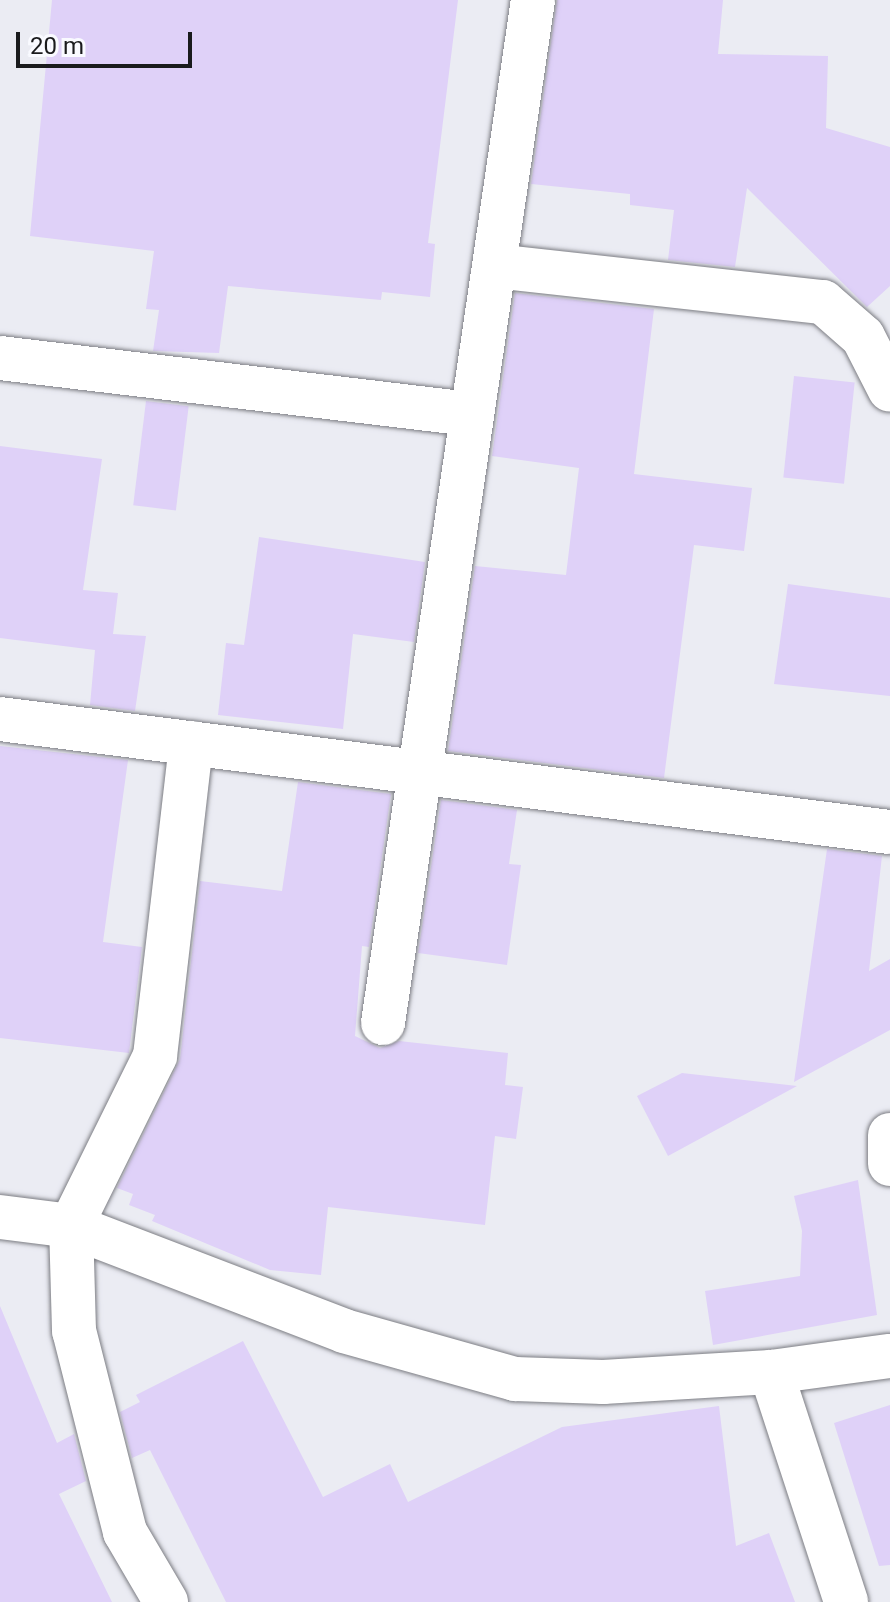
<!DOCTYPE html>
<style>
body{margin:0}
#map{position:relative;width:890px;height:1602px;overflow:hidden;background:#ebecf3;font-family:Roboto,sans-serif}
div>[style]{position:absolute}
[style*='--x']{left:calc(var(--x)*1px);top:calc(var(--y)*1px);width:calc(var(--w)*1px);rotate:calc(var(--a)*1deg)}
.building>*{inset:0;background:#dfd1f8;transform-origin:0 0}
.roads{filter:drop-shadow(0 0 2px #7c7d83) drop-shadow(0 0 2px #7c7d83)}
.minor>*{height:44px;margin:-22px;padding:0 22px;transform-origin:22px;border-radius:22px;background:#fff}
span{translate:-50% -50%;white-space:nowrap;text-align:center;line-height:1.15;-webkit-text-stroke:8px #f9faff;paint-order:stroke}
.scale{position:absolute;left:16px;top:32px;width:176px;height:36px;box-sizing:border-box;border:4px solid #1a1b1d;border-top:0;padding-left:10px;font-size:24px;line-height:28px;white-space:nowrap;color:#1a1b1d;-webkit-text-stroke:6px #f9faff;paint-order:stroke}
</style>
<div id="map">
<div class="building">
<i style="clip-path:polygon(52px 0,458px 0,428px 243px,435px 244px,430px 297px,382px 292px,381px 300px,228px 286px,219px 353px,153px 351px,159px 310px,146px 309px,154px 251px,30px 236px)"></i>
<i style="clip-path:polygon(557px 0,723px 0,718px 54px,828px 56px,826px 128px,890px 147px,890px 286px,867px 307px,747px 188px,735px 267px,668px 260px,674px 210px,630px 205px,630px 194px,531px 184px)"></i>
<i style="clip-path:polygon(515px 293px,654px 309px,634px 474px,752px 488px,744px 551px,694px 545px,664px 778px,448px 751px,475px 566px,566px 575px,579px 468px,492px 456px)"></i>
<i style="left:794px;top:376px;width:61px;height:102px;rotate:6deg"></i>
<i style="left:146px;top:401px;width:43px;height:105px;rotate:7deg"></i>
<i style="clip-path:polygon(0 446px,102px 459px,83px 590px,118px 593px,113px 634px,146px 636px,135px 711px,90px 705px,95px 650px,0 638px)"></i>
<i style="clip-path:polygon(259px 537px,425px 562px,414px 642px,353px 634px,343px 729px,218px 715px,226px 643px,244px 645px)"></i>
<i style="clip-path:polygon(788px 584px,890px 598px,890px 696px,774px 684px)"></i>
<i style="clip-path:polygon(0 746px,128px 760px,103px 942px,142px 947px,129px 1053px,0 1038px)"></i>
<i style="clip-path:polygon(298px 782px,391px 794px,369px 947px,362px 946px,355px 1036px,380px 1048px,399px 1041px,508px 1053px,505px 1085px,523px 1087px,516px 1139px,495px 1136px,485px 1225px,328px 1207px,321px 1275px,270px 1270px,152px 1221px,155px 1215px,129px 1205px,133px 1194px,117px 1188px,180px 1059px,200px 881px,282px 891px)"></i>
<i style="clip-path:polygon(441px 800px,517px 810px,509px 864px,521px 865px,507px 965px,418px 953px)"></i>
<i style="clip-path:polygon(827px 849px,882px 856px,869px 971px,890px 959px,890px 1030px,794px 1082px)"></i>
<i style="clip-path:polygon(682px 1073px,797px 1086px,668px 1156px,637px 1096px)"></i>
<i style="clip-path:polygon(858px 1180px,877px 1315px,713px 1345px,705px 1291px,800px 1276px,802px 1231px,794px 1196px)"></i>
<i style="clip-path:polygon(0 1306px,57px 1443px,74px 1434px,86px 1481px,59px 1494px,112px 1602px,0 1602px)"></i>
<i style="clip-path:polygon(243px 1341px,323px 1497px,390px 1464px,408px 1502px,562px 1427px,719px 1406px,736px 1546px,769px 1533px,795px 1602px,226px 1602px,150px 1450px,132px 1458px,120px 1412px,140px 1402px,136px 1395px)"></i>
<i style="clip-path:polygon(890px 1405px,890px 1565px,879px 1566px,834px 1423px)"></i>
</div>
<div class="roads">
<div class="minor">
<i style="--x:495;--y:266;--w:330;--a:6.3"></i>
<i style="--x:823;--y:302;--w:53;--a:41.2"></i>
<i style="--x:863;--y:337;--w:59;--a:63"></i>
<i style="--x:0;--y:358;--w:473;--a:6.8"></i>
<i style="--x:0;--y:719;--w:897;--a:7.24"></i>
<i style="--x:383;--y:1023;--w:1034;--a:-81.66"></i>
<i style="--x:890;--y:1135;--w:29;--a:90"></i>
<i style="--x:0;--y:1217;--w:72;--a:7.2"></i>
<i style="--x:71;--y:1226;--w:292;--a:21"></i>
<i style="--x:344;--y:1331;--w:178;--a:15.7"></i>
<i style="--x:515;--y:1379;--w:88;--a:2"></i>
<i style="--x:603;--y:1382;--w:168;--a:-3.4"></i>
<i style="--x:771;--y:1372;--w:120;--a:-7.7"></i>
<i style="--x:771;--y:1372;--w:242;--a:71.9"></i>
<i style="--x:166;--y:1602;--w:81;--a:-120.4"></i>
<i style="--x:125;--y:1532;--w:207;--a:-104.2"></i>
<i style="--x:74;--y:1331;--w:105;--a:-91.6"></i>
<i style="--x:71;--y:1226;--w:190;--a:-63.7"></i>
<i style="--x:155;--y:1056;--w:315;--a:-83.4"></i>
</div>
</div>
<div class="scale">20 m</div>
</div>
